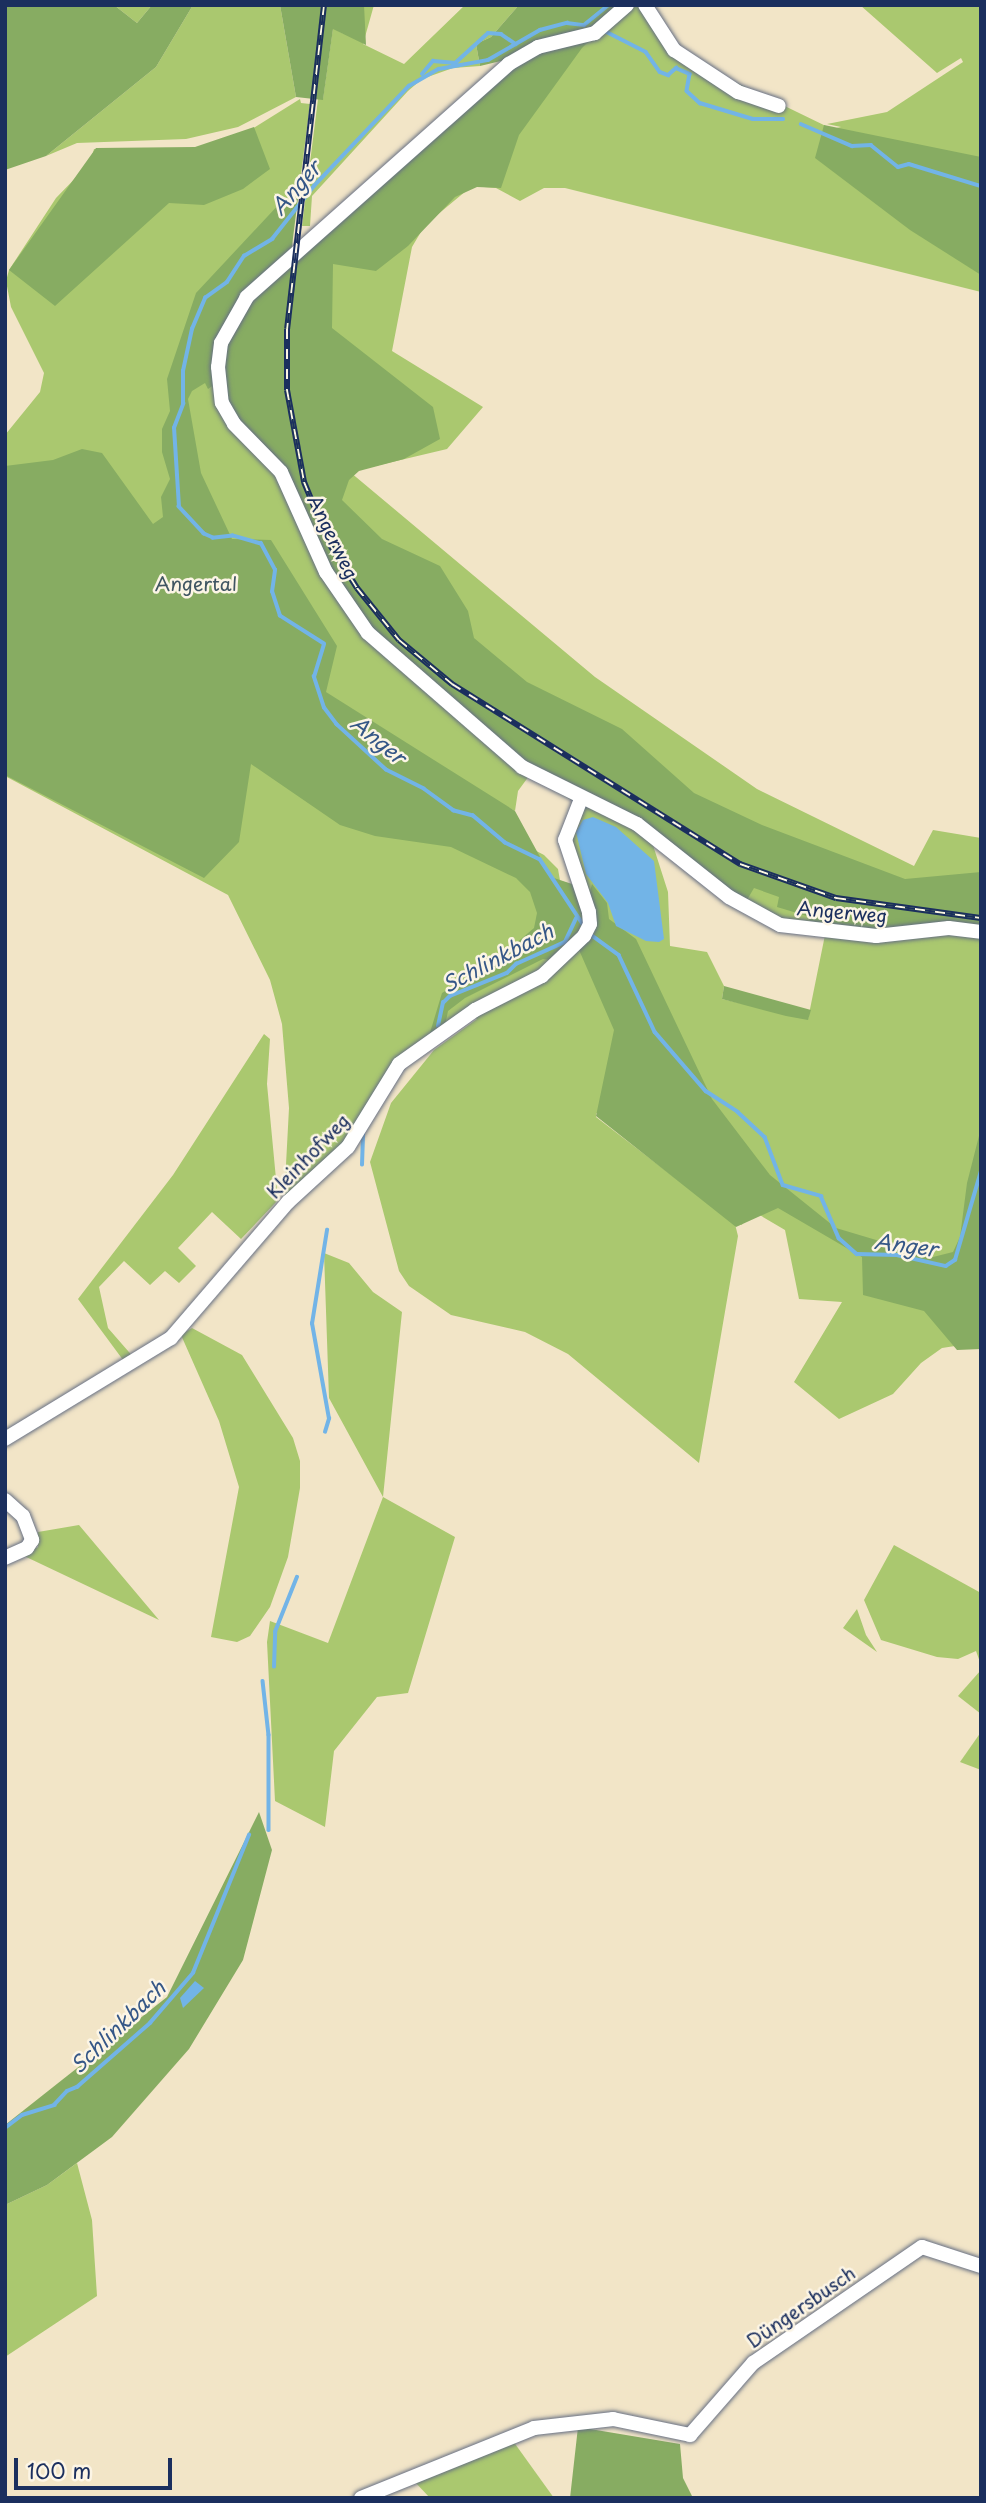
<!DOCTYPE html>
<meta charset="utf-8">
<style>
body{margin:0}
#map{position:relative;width:986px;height:2503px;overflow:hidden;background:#f2e5c7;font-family:"Playpen Sans",sans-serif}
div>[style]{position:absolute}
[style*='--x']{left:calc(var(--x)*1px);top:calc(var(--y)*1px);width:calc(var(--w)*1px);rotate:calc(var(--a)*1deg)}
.green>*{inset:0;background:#aac86f}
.forest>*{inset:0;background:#87ac62}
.water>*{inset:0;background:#72b4e7}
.stream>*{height:3.5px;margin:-1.75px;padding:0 1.75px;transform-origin:1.75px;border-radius:1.75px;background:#72b4e7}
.roads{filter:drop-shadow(0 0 2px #666f83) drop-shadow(0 0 2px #666f83)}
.minor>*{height:14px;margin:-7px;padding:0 7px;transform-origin:7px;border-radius:7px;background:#fff}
.rail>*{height:6px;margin-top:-3px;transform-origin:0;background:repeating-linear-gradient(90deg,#fcf5e5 0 10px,#1b2f5e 0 20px);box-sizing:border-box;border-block:2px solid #1b2f5e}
span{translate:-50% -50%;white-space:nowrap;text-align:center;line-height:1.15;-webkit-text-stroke:5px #fcf5e5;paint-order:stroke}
.street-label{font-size:19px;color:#1b2f5e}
.park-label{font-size:19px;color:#3f5562}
.water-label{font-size:21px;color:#355787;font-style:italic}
.frame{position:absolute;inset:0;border:7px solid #1b2f5e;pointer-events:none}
.scale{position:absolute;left:14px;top:2458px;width:158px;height:32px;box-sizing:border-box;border:4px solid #1b2f5e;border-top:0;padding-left:9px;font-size:21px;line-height:24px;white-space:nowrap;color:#1b2f5e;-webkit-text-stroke:5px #fcf5e5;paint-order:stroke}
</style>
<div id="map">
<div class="green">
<i style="clip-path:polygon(114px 5px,152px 5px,137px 23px)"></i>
<i style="clip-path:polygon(193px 5px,280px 5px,296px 97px,238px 127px,186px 139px,77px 143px,46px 156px,156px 67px)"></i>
<i style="clip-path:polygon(352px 5px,374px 5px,363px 44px,404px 64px,465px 5px,519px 5px,491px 37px,476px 44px,480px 66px,453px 68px,422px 79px,408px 91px,312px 196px,310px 226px,302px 226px,318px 99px,323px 99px,333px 28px,344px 34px)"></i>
<i style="clip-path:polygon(evenodd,632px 5px,642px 5px,690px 60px,832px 129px,841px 127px,827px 124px,887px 112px,963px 62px,961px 58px,937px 73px,860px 5px,981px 5px,981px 292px,565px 188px,544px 188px,520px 201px,496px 188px,472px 186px,425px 225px,412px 247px,392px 351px,483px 407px,447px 449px,350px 472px,595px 677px,757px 789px,914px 866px,933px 830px,981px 838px,981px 1342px,942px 1348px,921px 1363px,893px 1394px,839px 1419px,794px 1382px,842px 1302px,799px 1299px,785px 1230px,746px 1207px,742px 1225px,596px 1113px,596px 1117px,735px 1224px,738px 1236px,699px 1463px,568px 1354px,525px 1332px,451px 1315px,409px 1286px,399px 1271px,370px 1162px,391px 1103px,434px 1050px,477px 1019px,467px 1012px,414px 1048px,368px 1120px,284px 1202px,289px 1108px,282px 1024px,270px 980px,228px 895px,5px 776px,5px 435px,40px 392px,44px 373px,11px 307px,6px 281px,9px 270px,56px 198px,90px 163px,94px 149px,207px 148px,247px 132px,300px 99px,301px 103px,310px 104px,298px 198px,289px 200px,282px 265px,632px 5px,529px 776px,575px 802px,568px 852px,588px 923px,562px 892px,558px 869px,544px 855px,491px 827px,506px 806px,515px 811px,518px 791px,529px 776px,632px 5px,652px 842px,780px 923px,825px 935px,808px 1019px,722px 999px,724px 986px,707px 952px,670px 946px,668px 892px,652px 842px)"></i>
<i style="clip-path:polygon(264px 1034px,270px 1039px,267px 1084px,278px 1200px,241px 1239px,212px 1212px,178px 1248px,196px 1266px,179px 1283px,165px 1271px,150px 1285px,124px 1261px,99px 1287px,108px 1328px,135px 1359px,126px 1364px,78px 1299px,173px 1175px)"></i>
<i style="clip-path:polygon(324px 1253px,349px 1263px,373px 1292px,402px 1312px,383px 1497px,455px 1537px,408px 1693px,377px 1697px,334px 1751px,325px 1827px,275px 1801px,267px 1642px,270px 1621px,328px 1643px,383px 1497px,329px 1398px)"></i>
<i style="clip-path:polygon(192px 1328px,242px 1355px,293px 1438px,300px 1461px,300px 1488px,288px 1557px,270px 1607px,250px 1636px,237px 1642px,211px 1637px,239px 1487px,219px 1421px,181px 1335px)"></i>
<i style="clip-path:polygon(79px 1525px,159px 1620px,22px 1555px,38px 1547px,38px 1532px)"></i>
<i style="clip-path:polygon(894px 1545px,981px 1593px,981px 1665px,976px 1651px,958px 1659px,937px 1657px,881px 1640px,864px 1600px)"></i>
<i style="clip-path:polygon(857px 1609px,866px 1635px,877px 1652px,843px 1628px)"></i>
<i style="clip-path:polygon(981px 1670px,981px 1714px,958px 1696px)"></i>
<i style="clip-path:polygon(981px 1732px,981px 1770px,960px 1762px)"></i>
<i style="clip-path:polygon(77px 2163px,92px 2220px,97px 2296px,5px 2357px,5px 2205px,47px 2185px)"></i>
<i style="clip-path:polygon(513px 2441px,554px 2498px,430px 2498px,414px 2481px)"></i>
</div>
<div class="forest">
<i style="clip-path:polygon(5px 5px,114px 5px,137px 23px,152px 5px,193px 5px,156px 67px,46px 156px,5px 170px)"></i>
<i style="clip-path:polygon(280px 5px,364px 5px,366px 45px,333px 29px,323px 100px,296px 97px)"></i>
<i style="clip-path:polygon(519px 5px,625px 5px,582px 48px,519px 135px,501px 188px,477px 187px,455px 197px,408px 246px,376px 271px,333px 264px,332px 328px,433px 407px,440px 439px,404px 459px,359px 471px,349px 480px,342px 500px,382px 539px,440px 566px,468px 611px,474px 638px,527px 682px,622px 729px,694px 793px,762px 825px,905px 879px,981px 872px,981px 931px,900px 933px,812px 924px,807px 916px,777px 907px,779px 897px,754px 888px,744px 905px,662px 839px,547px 781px,430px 687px,346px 602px,290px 486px,236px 423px,215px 384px,208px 389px,205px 383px,192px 391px,188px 399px,201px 473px,232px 539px,271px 540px,337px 646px,326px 692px,515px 811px,551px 877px,578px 886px,586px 906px,592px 884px,607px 903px,609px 919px,636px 939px,712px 1099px,770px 1175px,836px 1228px,933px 1257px,953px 1252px,960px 1237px,967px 1183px,981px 1128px,981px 1349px,957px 1350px,924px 1311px,863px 1295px,862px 1257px,778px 1208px,736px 1227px,596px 1116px,614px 1030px,576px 943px,559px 961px,543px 959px,465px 998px,448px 1011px,445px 1026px,429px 1036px,442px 993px,501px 956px,534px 928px,537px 913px,530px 892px,516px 878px,451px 847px,375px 836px,340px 825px,251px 764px,239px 842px,204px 878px,5px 775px,5px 466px,53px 460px,82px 449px,102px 453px,153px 524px,163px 517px,161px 497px,170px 479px,162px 452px,162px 429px,170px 411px,167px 379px,196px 293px,281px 202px,298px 198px,290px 262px,505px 60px,480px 66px,476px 44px,491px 37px)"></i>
<i style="clip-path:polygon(824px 125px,981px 157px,981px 275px,910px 230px,815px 158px)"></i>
<i style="clip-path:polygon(254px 127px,270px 169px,243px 189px,204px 205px,169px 203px,55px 306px,9px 270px,96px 148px,195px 147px)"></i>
<i style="clip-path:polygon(724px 986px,811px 1010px,808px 1020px,786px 1016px,722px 999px)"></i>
<i style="clip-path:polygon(259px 1812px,272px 1850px,243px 1960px,189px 2049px,112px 2137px,47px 2185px,5px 2205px,5px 2125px,167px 1997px)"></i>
<i style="clip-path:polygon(578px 2427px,680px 2444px,683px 2478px,693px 2498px,570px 2498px)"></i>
</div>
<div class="water">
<i style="clip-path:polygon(593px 817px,616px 827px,654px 861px,664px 939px,659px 942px,646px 941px,616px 926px,608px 903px,586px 874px,576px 832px,583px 820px)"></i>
<i style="clip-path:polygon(195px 1981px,204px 1988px,183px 2008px,180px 1998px)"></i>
</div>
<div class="stream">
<i style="--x:603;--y:30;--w:48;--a:27.1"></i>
<i style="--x:646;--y:52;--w:24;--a:55"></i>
<i style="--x:660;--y:72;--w:9;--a:21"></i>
<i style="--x:668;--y:75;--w:11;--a:-41"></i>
<i style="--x:676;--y:68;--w:15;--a:23"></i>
<i style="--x:690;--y:74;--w:17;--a:100"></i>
<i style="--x:687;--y:91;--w:18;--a:43"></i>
<i style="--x:700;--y:103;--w:55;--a:16.8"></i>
<i style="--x:753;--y:119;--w:30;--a:0"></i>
<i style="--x:453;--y:65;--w:47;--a:-42.4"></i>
<i style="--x:488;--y:33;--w:13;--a:4"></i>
<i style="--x:501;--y:34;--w:18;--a:34"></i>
<i style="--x:422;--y:74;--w:17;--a:-50"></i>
<i style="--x:433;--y:61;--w:23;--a:5"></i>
<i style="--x:801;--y:124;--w:56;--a:23.3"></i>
<i style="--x:852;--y:146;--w:19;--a:-3"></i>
<i style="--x:871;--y:145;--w:35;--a:39"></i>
<i style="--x:898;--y:167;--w:11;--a:-15"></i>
<i style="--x:909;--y:164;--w:75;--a:17"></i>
<i style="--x:585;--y:928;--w:82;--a:-123.5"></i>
<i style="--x:540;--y:860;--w:39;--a:-154"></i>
<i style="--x:505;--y:843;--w:42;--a:-139.8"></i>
<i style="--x:473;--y:816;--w:20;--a:-165"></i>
<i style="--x:454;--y:811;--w:37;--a:-144"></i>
<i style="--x:424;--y:789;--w:42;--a:-153.4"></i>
<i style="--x:386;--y:770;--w:67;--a:-137.4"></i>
<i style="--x:337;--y:725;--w:21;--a:-127"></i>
<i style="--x:324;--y:708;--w:33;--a:-108"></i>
<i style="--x:314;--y:677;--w:34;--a:-73"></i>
<i style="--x:324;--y:644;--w:52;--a:-147.5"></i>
<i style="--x:280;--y:616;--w:25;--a:-108"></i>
<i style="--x:272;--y:592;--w:22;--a:-82"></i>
<i style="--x:275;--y:570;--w:30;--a:-118"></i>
<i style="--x:261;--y:544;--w:29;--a:-164"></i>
<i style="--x:233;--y:536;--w:20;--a:174"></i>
<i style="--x:213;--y:538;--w:10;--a:-156"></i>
<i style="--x:204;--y:534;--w:37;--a:-133"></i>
<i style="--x:179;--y:507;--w:79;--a:-93.6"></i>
<i style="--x:174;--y:428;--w:26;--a:-69"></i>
<i style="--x:183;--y:404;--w:33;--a:-90"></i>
<i style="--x:183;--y:371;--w:43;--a:-77.9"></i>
<i style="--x:192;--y:329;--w:34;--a:-67"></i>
<i style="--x:205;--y:298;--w:27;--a:-36"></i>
<i style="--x:227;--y:282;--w:31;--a:-57"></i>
<i style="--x:244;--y:256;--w:33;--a:-31"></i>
<i style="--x:272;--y:239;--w:68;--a:-51.6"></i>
<i style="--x:314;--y:186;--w:138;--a:-46.5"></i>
<i style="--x:409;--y:86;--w:34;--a:-30"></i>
<i style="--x:439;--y:69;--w:50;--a:-10.4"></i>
<i style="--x:488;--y:60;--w:60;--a:-30"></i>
<i style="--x:540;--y:30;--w:28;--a:-15"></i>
<i style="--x:567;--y:23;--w:17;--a:7"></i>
<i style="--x:584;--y:25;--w:32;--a:-39"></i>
<i style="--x:590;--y:934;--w:36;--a:36"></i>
<i style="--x:619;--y:955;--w:85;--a:64.9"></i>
<i style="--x:655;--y:1032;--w:78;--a:49.2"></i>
<i style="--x:706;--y:1091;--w:38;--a:33"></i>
<i style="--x:738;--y:1112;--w:37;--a:43"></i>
<i style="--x:765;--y:1137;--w:51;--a:69.4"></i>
<i style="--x:783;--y:1185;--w:40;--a:16"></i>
<i style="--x:821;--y:1196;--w:46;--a:66.8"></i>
<i style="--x:839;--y:1238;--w:24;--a:42"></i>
<i style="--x:857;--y:1254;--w:40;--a:1.4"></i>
<i style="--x:897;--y:1255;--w:50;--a:12.7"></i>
<i style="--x:946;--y:1266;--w:11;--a:-34"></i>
<i style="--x:955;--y:1260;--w:93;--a:-73.7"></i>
<i style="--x:438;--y:1026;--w:24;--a:-78"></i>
<i style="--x:443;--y:1003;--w:10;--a:-45"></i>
<i style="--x:450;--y:996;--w:61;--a:-22"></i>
<i style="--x:507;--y:973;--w:13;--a:-45"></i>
<i style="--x:516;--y:964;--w:54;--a:-24.2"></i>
<i style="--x:565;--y:942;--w:26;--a:-65"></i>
<i style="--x:362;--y:1165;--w:33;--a:-88"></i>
<i style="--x:325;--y:1432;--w:14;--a:-73"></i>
<i style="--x:329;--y:1419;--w:97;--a:-100.1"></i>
<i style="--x:312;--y:1324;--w:95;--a:-80.9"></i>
<i style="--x:274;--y:1667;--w:35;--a:-88"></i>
<i style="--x:275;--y:1632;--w:59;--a:-68.2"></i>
<i style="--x:263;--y:1681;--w:54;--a:83.7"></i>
<i style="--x:269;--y:1735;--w:95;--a:90"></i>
<i style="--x:5;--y:2128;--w:21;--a:-37"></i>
<i style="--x:22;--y:2115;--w:34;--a:-17"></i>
<i style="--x:54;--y:2105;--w:19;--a:-47"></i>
<i style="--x:67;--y:2091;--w:11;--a:-22"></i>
<i style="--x:77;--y:2087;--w:97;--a:-41.2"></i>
<i style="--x:150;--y:2023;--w:66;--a:-49.3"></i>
<i style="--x:193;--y:1973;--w:149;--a:-67.9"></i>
</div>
<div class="roads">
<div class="minor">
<i style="--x:627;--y:5;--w:43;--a:138.8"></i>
<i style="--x:595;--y:33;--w:59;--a:166.2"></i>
<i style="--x:538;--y:47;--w:34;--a:150"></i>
<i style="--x:509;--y:64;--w:351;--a:138.4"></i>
<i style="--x:247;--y:297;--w:53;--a:119.5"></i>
<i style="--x:221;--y:343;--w:24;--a:97"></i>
<i style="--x:218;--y:367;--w:36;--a:84"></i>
<i style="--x:222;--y:403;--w:24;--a:60"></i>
<i style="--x:234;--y:424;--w:67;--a:45.6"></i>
<i style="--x:281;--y:472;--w:110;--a:65.8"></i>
<i style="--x:326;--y:572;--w:74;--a:55.5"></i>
<i style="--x:368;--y:633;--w:204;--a:41"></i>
<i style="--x:522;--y:767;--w:128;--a:26.4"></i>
<i style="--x:637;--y:824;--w:117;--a:38.4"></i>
<i style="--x:729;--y:897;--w:58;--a:28.8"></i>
<i style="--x:780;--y:925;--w:97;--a:6.5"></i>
<i style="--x:876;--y:936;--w:73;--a:-6.3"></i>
<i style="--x:949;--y:928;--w:32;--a:7"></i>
<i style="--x:645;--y:5;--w:54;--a:57.2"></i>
<i style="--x:674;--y:50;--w:77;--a:33.3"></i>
<i style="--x:738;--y:92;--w:43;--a:18.9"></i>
<i style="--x:5;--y:1439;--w:194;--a:-31.3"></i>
<i style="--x:171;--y:1338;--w:179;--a:-49.3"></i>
<i style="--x:288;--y:1202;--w:81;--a:-42.5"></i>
<i style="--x:348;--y:1147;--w:97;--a:-58.4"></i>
<i style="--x:399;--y:1064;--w:93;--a:-35.4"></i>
<i style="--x:475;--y:1010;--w:75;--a:-26.9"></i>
<i style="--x:542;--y:976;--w:58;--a:-43.6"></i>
<i style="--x:584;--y:936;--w:13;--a:-63"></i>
<i style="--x:590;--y:924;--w:12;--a:-95"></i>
<i style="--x:589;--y:912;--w:76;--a:-108.4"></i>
<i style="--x:565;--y:840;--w:44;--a:-68.7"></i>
<i style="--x:5;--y:1500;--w:24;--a:42"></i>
<i style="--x:23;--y:1516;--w:26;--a:69"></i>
<i style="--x:32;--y:1540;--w:9;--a:122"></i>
<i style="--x:27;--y:1548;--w:24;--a:156"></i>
<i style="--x:361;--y:2498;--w:187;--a:-22"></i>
<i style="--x:534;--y:2428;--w:80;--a:-6.5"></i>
<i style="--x:613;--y:2419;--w:79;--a:11.7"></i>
<i style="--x:690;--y:2435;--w:96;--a:-48.8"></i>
<i style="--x:753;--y:2363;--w:205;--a:-34.5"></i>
<i style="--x:922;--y:2247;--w:62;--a:17.9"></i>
</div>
</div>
<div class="rail">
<i style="--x:324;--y:5;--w:326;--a:96.5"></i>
<i style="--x:287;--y:329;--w:61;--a:90"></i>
<i style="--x:287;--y:390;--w:94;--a:79.5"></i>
<i style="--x:304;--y:482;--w:68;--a:67.6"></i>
<i style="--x:330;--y:545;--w:51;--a:57.9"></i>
<i style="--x:357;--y:588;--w:67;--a:51.1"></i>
<i style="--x:399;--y:640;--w:69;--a:39.7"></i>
<i style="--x:452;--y:684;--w:340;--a:32"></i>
<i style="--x:740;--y:864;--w:102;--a:19.5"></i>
<i style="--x:836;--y:898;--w:146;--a:7.9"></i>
</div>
<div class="street-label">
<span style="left:333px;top:537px;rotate:64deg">Angerweg</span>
<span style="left:842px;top:912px;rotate:5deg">Angerweg</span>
<span style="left:308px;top:1156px;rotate:-46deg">Kleinhofweg</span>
<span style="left:801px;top:2307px;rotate:-35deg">Düngersbusch</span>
</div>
<div class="park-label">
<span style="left:196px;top:584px">Angertal</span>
</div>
<div class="water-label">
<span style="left:295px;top:187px;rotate:-49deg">Anger</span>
<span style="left:379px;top:739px;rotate:39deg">Anger</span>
<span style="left:497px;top:957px;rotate:-28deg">Schlinkbach</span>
<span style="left:906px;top:1244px;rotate:8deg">Anger</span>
<span style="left:117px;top:2026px;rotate:-44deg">Schlinkbach</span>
</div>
<div class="frame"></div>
<div class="scale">100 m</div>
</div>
